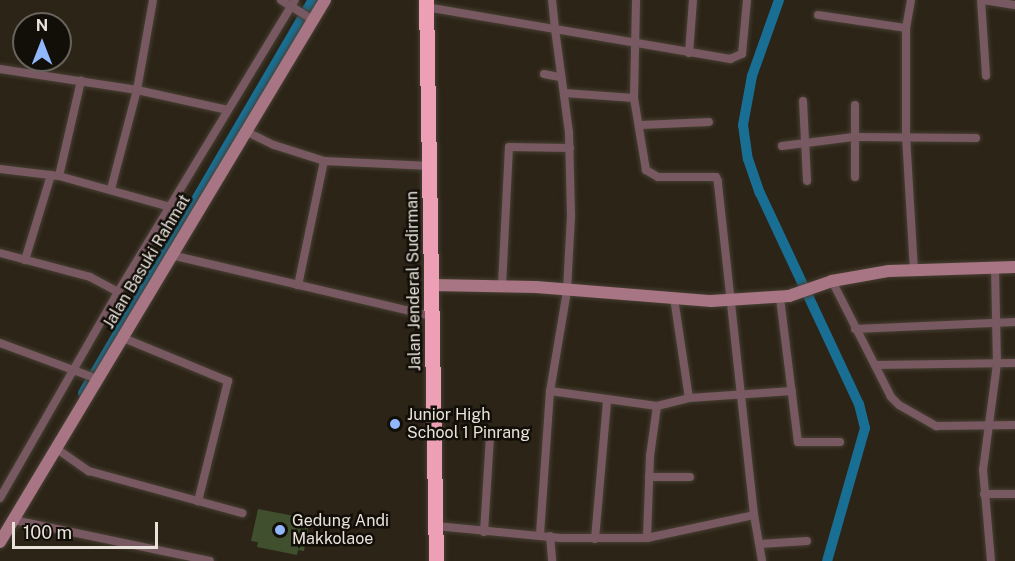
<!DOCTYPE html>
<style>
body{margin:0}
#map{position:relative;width:1015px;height:561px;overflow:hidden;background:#2c2417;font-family:"Public Sans",sans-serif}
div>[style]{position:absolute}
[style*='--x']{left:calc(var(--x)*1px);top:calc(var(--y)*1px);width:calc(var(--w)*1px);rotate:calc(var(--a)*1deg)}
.green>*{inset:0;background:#40502e}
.canal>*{height:10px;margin:-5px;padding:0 5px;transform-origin:5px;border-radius:5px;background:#196f93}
.roads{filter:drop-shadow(0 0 2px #463f32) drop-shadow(0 0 2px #463f32)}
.street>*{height:8px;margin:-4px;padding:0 4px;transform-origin:4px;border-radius:4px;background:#785961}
.secondary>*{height:12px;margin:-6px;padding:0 6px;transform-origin:6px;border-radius:6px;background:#a77583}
.highway>*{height:15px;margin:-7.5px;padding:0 7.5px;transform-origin:7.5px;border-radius:7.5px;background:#ec9fb5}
.dots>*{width:16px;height:16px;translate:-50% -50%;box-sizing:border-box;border:3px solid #120e08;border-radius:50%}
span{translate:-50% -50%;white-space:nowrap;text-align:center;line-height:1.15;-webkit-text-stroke:5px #120e08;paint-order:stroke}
.street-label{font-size:16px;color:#e8e2da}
.poi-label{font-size:16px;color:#e8e2da}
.left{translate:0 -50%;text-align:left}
.north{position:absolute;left:12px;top:12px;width:60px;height:60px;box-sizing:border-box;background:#120e08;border:2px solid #68635c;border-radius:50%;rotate:0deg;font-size:16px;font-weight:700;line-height:24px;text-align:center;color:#e8e2da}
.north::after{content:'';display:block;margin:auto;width:21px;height:27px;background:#91b8fd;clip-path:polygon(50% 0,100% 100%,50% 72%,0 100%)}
.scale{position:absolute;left:12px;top:522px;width:146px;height:27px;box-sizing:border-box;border:3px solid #e8e2da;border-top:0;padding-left:8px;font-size:18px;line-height:21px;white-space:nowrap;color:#e8e2da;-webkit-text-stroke:4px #120e08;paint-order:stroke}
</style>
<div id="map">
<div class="green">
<i style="clip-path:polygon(258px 509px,310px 519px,304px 551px,298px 550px,297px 555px,257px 547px,258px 542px,251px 541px)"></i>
</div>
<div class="canal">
<i style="--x:779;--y:0;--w:81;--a:109.6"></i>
<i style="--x:752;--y:76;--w:50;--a:100.4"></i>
<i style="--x:743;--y:125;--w:34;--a:82"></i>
<i style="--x:748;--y:159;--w:36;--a:71"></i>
<i style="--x:760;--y:193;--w:233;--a:64.9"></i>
<i style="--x:859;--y:404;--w:25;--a:76"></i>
<i style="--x:865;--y:428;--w:138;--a:105.9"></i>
<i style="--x:83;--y:393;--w:455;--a:-59.7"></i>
</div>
<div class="roads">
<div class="street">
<i style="--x:281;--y:0;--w:38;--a:32"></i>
<i style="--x:552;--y:0;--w:29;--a:84"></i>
<i style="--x:555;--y:29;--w:178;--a:9.7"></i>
<i style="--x:730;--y:59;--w:13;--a:-23"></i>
<i style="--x:742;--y:54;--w:54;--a:-84.7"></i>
<i style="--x:911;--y:0;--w:28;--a:100"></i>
<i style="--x:906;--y:28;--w:108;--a:90"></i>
<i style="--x:906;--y:136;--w:134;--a:86.6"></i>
<i style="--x:981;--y:0;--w:76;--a:86.2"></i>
<i style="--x:983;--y:0;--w:32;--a:9"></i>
<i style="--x:426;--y:7;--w:131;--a:9.7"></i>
<i style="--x:555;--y:29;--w:105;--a:82.3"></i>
<i style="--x:569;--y:133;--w:83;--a:88.6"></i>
<i style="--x:571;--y:216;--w:75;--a:93.1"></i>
<i style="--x:567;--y:291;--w:101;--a:99.6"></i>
<i style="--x:550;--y:391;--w:144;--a:94"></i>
<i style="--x:818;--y:15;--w:89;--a:8.4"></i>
<i style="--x:689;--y:53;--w:53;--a:-85.7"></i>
<i style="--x:0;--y:69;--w:139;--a:8.7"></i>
<i style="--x:137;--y:90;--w:93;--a:12.4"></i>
<i style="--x:544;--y:74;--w:16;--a:11"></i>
<i style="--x:564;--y:93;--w:70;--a:4.1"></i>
<i style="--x:803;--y:101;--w:80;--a:87.1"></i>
<i style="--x:855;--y:105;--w:72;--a:90"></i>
<i style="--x:641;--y:125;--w:68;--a:-2.5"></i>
<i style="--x:245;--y:131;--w:32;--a:26"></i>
<i style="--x:274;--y:145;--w:52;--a:17.7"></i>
<i style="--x:324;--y:161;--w:127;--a:101.8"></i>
<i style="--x:782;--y:146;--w:72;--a:-7.2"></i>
<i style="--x:853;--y:137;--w:123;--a:0.5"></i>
<i style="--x:324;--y:161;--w:106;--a:2.7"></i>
<i style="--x:0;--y:169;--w:59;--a:6.8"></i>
<i style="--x:59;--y:176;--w:115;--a:15.6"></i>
<i style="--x:59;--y:176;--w:98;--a:-77"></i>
<i style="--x:111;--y:189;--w:102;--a:-75.3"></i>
<i style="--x:137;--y:90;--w:91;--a:-79.9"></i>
<i style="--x:0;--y:253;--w:93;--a:14.9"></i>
<i style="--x:90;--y:277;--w:32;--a:28"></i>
<i style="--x:171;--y:255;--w:268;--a:13.2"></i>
<i style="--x:25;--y:260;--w:89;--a:-73"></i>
<i style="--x:832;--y:281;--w:130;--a:63"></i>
<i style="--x:891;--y:397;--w:11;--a:45"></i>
<i style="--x:899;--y:405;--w:43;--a:29.6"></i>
<i style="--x:936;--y:426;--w:79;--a:-0.7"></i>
<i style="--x:502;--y:285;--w:138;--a:-87.1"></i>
<i style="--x:509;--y:147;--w:61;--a:0.9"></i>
<i style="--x:674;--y:298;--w:101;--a:81.5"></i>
<i style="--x:780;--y:298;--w:145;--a:82.9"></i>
<i style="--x:798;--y:442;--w:42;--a:0"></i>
<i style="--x:855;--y:329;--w:160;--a:-2.5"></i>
<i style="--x:121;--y:337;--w:116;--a:22.4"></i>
<i style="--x:228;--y:381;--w:124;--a:104"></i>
<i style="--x:198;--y:501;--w:46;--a:15.3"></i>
<i style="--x:0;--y:343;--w:104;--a:20.2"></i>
<i style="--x:875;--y:365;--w:140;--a:-0.8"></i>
<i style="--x:550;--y:391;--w:108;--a:8"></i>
<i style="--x:657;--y:406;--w:33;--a:-14"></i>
<i style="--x:689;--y:398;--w:103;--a:-3.9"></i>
<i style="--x:57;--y:449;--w:39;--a:35"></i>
<i style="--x:89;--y:471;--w:113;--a:15.4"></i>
<i style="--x:649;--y:477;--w:41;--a:0"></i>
<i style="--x:984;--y:494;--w:31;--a:0"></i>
<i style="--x:0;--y:498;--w:237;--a:-60.2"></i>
<i style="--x:118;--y:292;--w:341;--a:-58.8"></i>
<i style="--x:754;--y:515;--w:47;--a:80.1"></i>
<i style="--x:14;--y:520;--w:200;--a:11.8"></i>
<i style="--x:436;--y:526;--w:125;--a:5.5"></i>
<i style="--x:560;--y:538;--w:87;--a:0"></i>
<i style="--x:647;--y:538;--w:109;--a:-12.1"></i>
<i style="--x:754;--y:515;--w:336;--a:-96.2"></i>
<i style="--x:718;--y:181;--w:4;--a:-117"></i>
<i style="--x:716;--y:177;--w:58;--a:180"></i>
<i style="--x:658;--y:177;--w:14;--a:-150"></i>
<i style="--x:646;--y:170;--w:73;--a:-99.5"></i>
<i style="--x:634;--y:98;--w:98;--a:-88.8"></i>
<i style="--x:484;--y:532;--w:95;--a:-86.4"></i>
<i style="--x:550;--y:536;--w:25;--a:85"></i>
<i style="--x:647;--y:538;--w:82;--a:-87.9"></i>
<i style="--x:650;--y:456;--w:50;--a:-82"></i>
<i style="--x:595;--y:539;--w:138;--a:-85"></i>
<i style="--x:760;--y:544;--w:47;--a:-3.7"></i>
<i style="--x:991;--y:561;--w:91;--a:-95"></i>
<i style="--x:983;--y:470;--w:107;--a:-82.5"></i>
<i style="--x:997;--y:364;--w:96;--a:-91.2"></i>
</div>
<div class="secondary">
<i style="--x:432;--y:285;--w:104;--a:1.1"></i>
<i style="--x:536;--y:287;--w:176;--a:4.6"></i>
<i style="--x:711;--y:301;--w:78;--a:-3.7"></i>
<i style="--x:789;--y:296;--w:46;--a:-19.2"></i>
<i style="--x:832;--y:281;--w:58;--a:-10"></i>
<i style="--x:889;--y:271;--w:126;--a:-1.8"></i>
<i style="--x:0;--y:542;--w:632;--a:-59.05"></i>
</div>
<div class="highway">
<i style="--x:426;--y:0;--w:561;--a:88.98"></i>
</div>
</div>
<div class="dots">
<i style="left:395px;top:424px;background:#91b8fd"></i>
<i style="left:280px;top:530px;background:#91b8fd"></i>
</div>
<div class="street-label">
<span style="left:147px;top:262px;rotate:-59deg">Jalan Basuki Rahmat</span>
<span style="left:414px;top:281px;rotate:-91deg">Jalan Jenderal Sudirman</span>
</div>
<div class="poi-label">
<span class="left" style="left:407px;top:424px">Junior High<br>School 1 Pinrang</span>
<span class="left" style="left:292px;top:530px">Gedung Andi<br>Makkolaoe</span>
</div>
<div class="north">N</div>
<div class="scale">100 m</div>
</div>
